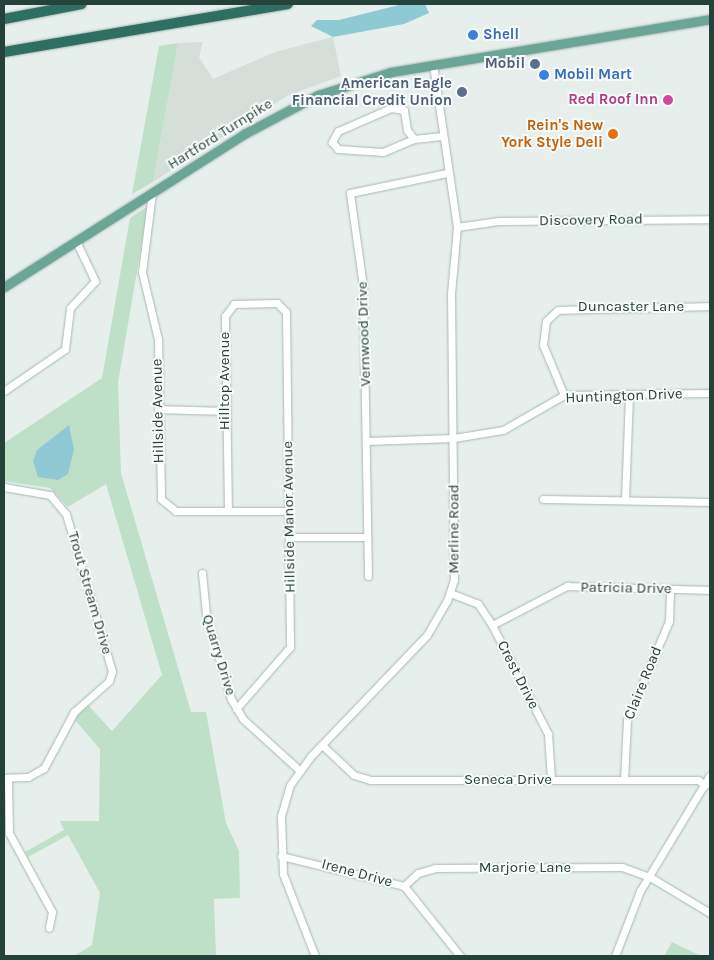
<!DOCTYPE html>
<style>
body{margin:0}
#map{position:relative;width:714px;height:960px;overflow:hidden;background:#e6efeb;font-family:Karla,sans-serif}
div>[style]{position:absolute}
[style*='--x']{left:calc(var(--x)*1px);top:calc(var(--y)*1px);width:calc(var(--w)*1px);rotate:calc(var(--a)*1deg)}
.built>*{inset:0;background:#d4dfda}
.green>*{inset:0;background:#bfe0c8}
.water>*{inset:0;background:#8ec9d4}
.roads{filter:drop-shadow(0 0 1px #a8b8b2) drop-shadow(0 0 1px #a8b8b2)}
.minor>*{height:7px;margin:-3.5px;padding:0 3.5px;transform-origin:3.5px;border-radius:3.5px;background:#fff}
.major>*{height:9px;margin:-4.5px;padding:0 4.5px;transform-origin:4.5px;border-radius:4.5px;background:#6aa596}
.highway>*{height:10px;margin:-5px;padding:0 5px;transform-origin:5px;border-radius:5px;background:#2f6f62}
.dots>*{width:14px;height:14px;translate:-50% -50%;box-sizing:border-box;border:2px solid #f7fbf9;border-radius:50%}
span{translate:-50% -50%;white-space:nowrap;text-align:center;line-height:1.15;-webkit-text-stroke:4px #f7fbf9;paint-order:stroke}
.shop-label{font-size:15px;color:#366cbe;font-weight:700}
.left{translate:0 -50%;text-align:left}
.service-label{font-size:15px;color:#4e5e75;font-weight:700}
.right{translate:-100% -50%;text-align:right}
.hotel-label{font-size:15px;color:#b23c85;font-weight:700}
.food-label{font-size:15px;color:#c56008;font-weight:700}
.street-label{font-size:15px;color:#24423a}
.frame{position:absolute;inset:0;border:5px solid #24423a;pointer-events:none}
</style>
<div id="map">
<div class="built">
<i style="clip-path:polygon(333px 37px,341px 76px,287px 96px,153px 182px,178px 43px,203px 42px,199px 57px,213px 79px,275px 52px)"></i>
</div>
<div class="green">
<i style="clip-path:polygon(178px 43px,153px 182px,132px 194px,159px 46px)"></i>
<i style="clip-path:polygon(148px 206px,118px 383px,121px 473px,191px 712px,206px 712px,226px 823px,239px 851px,240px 898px,214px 899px,216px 956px,74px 956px,92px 945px,100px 893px,68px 835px,28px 857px,25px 852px,64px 830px,60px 821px,99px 821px,100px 749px,75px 720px,80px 709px,86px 703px,112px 731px,162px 675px,106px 484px,68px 507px,50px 488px,4px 481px,4px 443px,102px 378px,130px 218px)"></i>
<i style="clip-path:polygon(672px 942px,701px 956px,664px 956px)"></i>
</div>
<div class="water">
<i style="clip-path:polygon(403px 4px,425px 4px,429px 13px,404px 24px,333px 37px,311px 26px,317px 20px,339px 20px)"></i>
<i style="clip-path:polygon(69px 425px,74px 450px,68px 474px,58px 480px,38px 477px,33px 461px,37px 450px)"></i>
</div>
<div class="roads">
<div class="minor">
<i style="--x:414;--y:139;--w:11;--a:-128"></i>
<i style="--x:407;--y:130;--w:20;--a:-99"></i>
<i style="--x:404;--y:110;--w:13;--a:-171"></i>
<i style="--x:391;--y:108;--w:58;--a:156.5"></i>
<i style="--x:338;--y:131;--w:13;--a:119"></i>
<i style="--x:332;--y:142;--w:9;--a:49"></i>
<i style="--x:338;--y:149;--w:45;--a:3.8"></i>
<i style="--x:383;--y:152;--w:34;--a:-23"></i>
<i style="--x:414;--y:139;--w:28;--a:-6"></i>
<i style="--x:152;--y:193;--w:80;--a:97.2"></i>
<i style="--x:142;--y:272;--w:69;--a:76.6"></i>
<i style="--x:158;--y:339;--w:160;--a:88.9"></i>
<i style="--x:161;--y:499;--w:19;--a:39"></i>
<i style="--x:176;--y:511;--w:113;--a:0"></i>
<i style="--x:457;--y:227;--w:42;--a:-8.1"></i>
<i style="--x:499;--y:221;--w:211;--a:-0.5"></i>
<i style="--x:4;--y:391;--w:74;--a:-34.5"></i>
<i style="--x:65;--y:349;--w:41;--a:-83"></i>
<i style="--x:70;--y:308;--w:37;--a:-47"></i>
<i style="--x:95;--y:281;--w:44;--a:-115.4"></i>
<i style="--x:564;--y:395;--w:54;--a:-112.8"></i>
<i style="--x:543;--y:345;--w:24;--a:-83"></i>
<i style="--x:546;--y:321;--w:16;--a:-43"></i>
<i style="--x:558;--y:310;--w:152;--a:-1.5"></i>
<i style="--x:158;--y:409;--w:66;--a:1.7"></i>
<i style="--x:367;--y:441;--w:87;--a:-2"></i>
<i style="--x:454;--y:438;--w:50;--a:-9.3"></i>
<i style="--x:503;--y:430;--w:70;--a:-29.8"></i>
<i style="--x:564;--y:395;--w:146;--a:-0.8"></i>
<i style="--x:4;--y:487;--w:47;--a:9.9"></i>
<i style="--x:50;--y:495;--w:25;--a:50"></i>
<i style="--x:66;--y:514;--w:164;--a:73.7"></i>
<i style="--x:112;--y:671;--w:10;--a:107"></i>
<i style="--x:109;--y:681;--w:47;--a:138.5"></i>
<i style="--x:74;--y:712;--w:64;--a:118.2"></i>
<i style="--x:44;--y:768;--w:18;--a:151"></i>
<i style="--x:28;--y:777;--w:24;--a:178"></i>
<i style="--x:543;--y:499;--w:167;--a:1"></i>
<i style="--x:625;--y:500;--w:105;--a:-87.8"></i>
<i style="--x:228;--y:511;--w:195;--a:-90.9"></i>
<i style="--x:225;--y:316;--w:15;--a:-53"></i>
<i style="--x:234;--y:304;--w:43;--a:-1.3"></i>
<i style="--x:277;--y:303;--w:13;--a:45"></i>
<i style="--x:286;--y:312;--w:335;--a:89.3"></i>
<i style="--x:290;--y:647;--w:82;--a:131.1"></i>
<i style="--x:289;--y:537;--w:78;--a:0"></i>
<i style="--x:202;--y:573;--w:41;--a:84.4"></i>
<i style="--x:206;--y:614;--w:89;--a:73.6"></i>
<i style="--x:231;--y:699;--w:23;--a:59"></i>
<i style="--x:243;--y:719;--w:76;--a:42.3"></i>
<i style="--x:368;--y:576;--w:290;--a:-91"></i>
<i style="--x:363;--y:286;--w:94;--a:-98"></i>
<i style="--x:350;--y:193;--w:99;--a:-11.7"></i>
<i style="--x:450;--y:593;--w:30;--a:21"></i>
<i style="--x:478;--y:604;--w:25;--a:56"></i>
<i style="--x:492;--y:625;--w:123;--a:62.8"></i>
<i style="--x:548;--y:734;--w:45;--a:86.2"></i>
<i style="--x:492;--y:625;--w:85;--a:-27.5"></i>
<i style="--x:567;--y:586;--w:143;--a:1.6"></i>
<i style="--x:323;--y:746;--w:42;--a:43.1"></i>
<i style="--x:354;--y:775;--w:17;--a:17"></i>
<i style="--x:370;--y:780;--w:328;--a:0"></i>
<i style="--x:698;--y:780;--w:9;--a:36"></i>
<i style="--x:8;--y:778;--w:55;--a:89"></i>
<i style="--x:9;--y:833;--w:90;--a:61.4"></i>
<i style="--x:52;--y:912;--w:16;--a:101"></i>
<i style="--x:624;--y:780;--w:60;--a:-87.1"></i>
<i style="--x:627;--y:720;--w:108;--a:-67"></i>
<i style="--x:669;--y:621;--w:32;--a:-88"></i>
<i style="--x:281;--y:856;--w:127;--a:13.7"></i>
<i style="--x:404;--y:886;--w:90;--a:51.3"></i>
<i style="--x:404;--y:886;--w:19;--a:-43"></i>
<i style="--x:418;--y:873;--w:18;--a:-16"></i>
<i style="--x:435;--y:868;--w:187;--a:-0.3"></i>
<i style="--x:622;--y:867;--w:30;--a:20"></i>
<i style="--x:650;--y:877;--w:70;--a:31"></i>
<i style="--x:315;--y:956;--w:88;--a:-111.3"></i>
<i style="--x:283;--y:874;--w:58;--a:-92"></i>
<i style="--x:281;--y:816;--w:32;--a:-74"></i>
<i style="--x:290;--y:785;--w:34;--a:-54"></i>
<i style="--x:310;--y:757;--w:169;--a:-46.2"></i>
<i style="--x:427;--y:635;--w:39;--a:-60"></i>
<i style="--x:447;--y:601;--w:22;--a:-72"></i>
<i style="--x:454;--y:580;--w:286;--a:-90.6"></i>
<i style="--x:451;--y:294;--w:67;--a:-84.9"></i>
<i style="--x:457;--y:227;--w:164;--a:-98.4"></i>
<i style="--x:615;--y:956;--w:70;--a:-69"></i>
<i style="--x:640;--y:891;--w:135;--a:-58.9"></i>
</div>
<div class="major">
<i style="--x:4;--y:287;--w:285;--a:-32.5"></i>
<i style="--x:244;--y:134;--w:84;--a:-27.8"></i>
<i style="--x:318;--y:95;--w:77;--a:-17.5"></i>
<i style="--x:391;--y:72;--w:323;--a:-9.4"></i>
</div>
<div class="highway">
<i style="--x:4;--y:19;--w:79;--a:-10.9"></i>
<i style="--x:4;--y:52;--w:288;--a:-9.6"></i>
</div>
</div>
<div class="dots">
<i style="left:473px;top:35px;background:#3f7fe0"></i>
<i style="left:535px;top:64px;background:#5c6f8a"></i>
<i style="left:544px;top:75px;background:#3f7fe0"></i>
<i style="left:462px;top:92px;background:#5c6f8a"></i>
<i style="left:668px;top:100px;background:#d1479c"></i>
<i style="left:613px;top:134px;background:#e8710a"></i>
</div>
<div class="shop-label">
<span class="left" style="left:483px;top:35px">Shell</span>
<span class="left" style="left:554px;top:75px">Mobil Mart</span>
</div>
<div class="service-label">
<span class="right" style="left:525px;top:64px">Mobil</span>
<span class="right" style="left:452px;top:92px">American Eagle<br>Financial Credit Union</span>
</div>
<div class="hotel-label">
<span class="right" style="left:658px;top:100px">Red Roof Inn</span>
</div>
<div class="food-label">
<span class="right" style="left:603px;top:134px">Rein's New<br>York Style Deli</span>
</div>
<div class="street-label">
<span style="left:220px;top:134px;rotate:-32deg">Hartford Turnpike</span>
<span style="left:591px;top:220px;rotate:-1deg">Discovery Road</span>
<span style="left:631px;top:307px">Duncaster Lane</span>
<span style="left:364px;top:334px;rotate:-92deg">Vernwood Drive</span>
<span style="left:225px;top:381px;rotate:-90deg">Hilltop Avenue</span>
<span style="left:624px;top:396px;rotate:-2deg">Huntington Drive</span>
<span style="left:158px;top:411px;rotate:-91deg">Hillside Avenue</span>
<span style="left:289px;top:517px;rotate:-91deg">Hillside Manor Avenue</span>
<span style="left:454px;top:529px;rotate:-90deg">Merline Road</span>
<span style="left:626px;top:588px;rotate:1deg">Patricia Drive</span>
<span style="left:90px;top:593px;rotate:74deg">Trout Stream Drive</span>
<span style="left:219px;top:655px;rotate:73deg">Quarry Drive</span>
<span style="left:518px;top:675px;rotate:63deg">Crest Drive</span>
<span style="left:643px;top:683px;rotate:-68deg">Claire Road</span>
<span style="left:508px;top:780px">Seneca Drive</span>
<span style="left:525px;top:868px">Marjorie Lane</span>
<span style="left:357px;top:873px;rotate:15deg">Irene Drive</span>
</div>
<div class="frame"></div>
</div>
